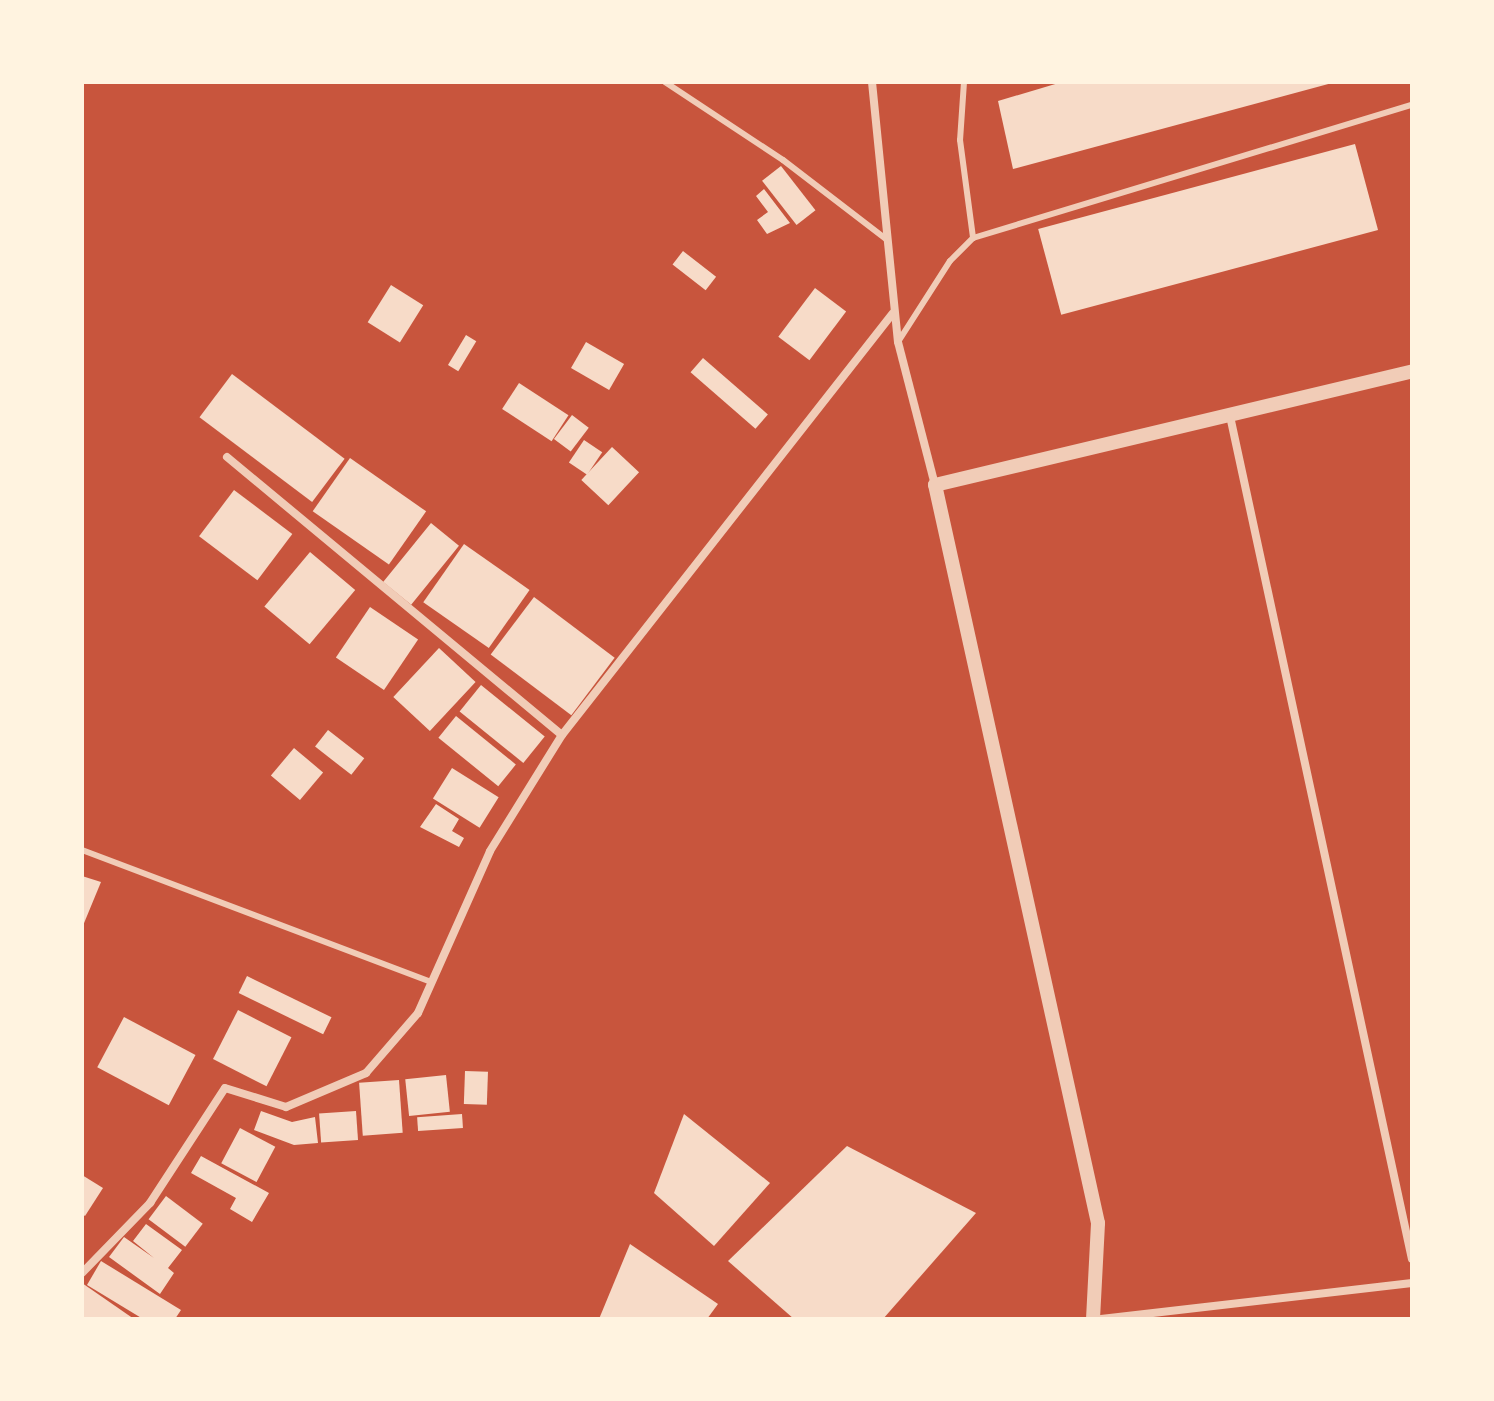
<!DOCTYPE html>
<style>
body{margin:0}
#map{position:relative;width:1494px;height:1401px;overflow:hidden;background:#c8553d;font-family:Raleway,sans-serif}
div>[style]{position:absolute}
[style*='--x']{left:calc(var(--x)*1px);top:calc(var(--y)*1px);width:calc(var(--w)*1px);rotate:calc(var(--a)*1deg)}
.building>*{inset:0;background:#f7dbc8;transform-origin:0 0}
.service>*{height:6px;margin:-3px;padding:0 3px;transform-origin:3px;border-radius:3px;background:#f1ccb7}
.minor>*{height:8px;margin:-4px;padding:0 4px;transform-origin:4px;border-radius:4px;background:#f1ccb7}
.tertiary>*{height:14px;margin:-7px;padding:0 7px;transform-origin:7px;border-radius:7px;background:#f1ccb7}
span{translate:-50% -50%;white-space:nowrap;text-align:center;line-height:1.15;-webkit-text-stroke:6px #fff3e0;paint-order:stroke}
.frame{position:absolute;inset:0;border:84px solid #fff3e0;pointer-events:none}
</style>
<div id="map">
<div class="building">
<i style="clip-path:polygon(1062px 82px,1331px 82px,1332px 83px,1013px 169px,998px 101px)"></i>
<i style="left:1355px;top:144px;width:89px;height:328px;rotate:75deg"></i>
<i style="left:781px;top:166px;width:56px;height:24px;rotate:52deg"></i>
<i style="clip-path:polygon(764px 189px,790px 223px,767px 234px,757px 220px,768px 212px,756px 196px)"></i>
<i style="left:683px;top:251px;width:42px;height:17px;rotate:38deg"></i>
<i style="left:391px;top:285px;width:38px;height:44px;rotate:32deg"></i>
<i style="left:815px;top:288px;width:39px;height:61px;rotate:37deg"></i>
<i style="left:466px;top:335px;width:12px;height:35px;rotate:31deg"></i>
<i style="left:586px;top:342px;width:44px;height:30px;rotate:30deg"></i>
<i style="left:703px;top:358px;width:86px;height:19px;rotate:41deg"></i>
<i style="left:232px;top:374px;width:141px;height:54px;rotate:37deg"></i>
<i style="left:519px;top:383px;width:59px;height:31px;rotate:33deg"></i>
<i style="left:572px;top:415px;width:21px;height:30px;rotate:37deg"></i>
<i style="left:584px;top:440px;width:22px;height:27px;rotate:34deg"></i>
<i style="left:612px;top:447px;width:37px;height:45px;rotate:43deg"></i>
<i style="left:350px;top:458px;width:93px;height:65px;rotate:35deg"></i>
<i style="left:234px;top:490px;width:73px;height:58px;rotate:37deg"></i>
<i style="left:431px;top:523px;width:36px;height:76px;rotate:39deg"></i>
<i style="left:464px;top:544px;width:80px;height:71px;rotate:35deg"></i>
<i style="left:310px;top:552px;width:59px;height:71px;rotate:40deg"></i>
<i style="left:534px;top:597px;width:101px;height:72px;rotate:37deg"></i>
<i style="left:370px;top:607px;width:58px;height:61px;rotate:34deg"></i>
<i style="left:439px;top:648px;width:50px;height:67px;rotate:43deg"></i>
<i style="left:481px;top:685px;width:82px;height:34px;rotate:39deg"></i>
<i style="left:456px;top:716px;width:77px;height:28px;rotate:39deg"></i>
<i style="left:328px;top:730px;width:46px;height:21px;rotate:38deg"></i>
<i style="left:294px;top:748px;width:38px;height:36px;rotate:40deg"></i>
<i style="left:452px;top:768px;width:55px;height:36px;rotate:32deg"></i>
<i style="clip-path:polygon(436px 804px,459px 819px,452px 831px,464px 838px,459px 847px,420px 827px)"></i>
<i style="clip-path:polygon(82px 876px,101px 882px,82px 928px)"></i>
<i style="left:247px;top:976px;width:94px;height:19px;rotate:26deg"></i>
<i style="left:238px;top:1010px;width:60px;height:55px;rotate:27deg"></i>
<i style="left:124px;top:1017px;width:81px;height:57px;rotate:28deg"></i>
<i style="left:465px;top:1071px;width:23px;height:33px;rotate:2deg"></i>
<i style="left:446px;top:1075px;width:37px;height:41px;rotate:84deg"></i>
<i style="left:399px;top:1080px;width:53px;height:40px;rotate:86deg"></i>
<i style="clip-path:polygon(261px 1111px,292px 1122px,315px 1117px,318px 1143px,294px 1145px,254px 1130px)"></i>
<i style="left:356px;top:1111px;width:29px;height:37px;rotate:86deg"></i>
<i style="left:462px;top:1114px;width:14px;height:45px;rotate:86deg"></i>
<i style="clip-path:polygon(684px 1114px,770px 1183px,714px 1246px,654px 1193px)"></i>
<i style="left:240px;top:1128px;width:40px;height:40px;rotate:28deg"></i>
<i style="clip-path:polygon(847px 1146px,976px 1213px,883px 1319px,794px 1319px,728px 1261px)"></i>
<i style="clip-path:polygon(201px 1156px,269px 1193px,252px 1222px,230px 1209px,236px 1198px,191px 1173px)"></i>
<i style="clip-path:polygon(82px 1175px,103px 1188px,85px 1216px,82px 1214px)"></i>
<i style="left:166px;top:1196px;width:46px;height:29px;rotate:37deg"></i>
<i style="clip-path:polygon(146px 1224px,182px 1250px,168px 1268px,174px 1273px,160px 1294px,109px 1257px,124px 1237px,154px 1258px,133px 1241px)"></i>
<i style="clip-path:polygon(630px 1244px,718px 1304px,707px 1319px,599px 1319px)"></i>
<i style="clip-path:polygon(101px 1261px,181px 1310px,175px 1319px,143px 1319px,87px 1285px)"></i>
<i style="clip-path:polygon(82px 1283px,134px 1319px,82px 1319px)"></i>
</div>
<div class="service">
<i style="--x:665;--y:82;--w:141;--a:33.5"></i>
<i style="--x:783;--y:160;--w:130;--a:37.5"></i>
<i style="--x:964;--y:82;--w:58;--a:93.9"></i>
<i style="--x:960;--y:140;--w:99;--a:82.4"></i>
<i style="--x:898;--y:342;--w:96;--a:-57.3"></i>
<i style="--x:950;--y:261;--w:33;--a:-45"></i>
<i style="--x:973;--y:238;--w:459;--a:-16.9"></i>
<i style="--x:82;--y:850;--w:374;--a:20.7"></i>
</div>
<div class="minor">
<i style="--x:872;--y:82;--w:261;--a:84.3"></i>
<i style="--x:898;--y:342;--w:148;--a:75.5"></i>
<i style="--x:1230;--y:416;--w:862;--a:77.82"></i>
<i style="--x:227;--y:457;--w:435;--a:39.7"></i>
<i style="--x:82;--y:1273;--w:98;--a:-45.8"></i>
<i style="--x:150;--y:1203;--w:137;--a:-56.9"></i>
<i style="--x:225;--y:1088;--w:64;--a:17.3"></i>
<i style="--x:286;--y:1107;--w:87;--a:-23"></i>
<i style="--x:366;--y:1073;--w:79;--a:-49.1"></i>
<i style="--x:418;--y:1013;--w:177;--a:-66"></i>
<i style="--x:490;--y:851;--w:137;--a:-58.2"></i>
<i style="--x:562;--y:735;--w:536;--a:-51.89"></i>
<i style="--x:1101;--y:1319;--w:313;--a:-6.6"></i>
</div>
<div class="tertiary">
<i style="--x:1093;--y:1319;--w:96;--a:-87"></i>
<i style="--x:1098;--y:1223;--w:756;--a:-102.45"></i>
<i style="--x:935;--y:485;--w:490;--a:-13.4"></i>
</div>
<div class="frame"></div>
</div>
